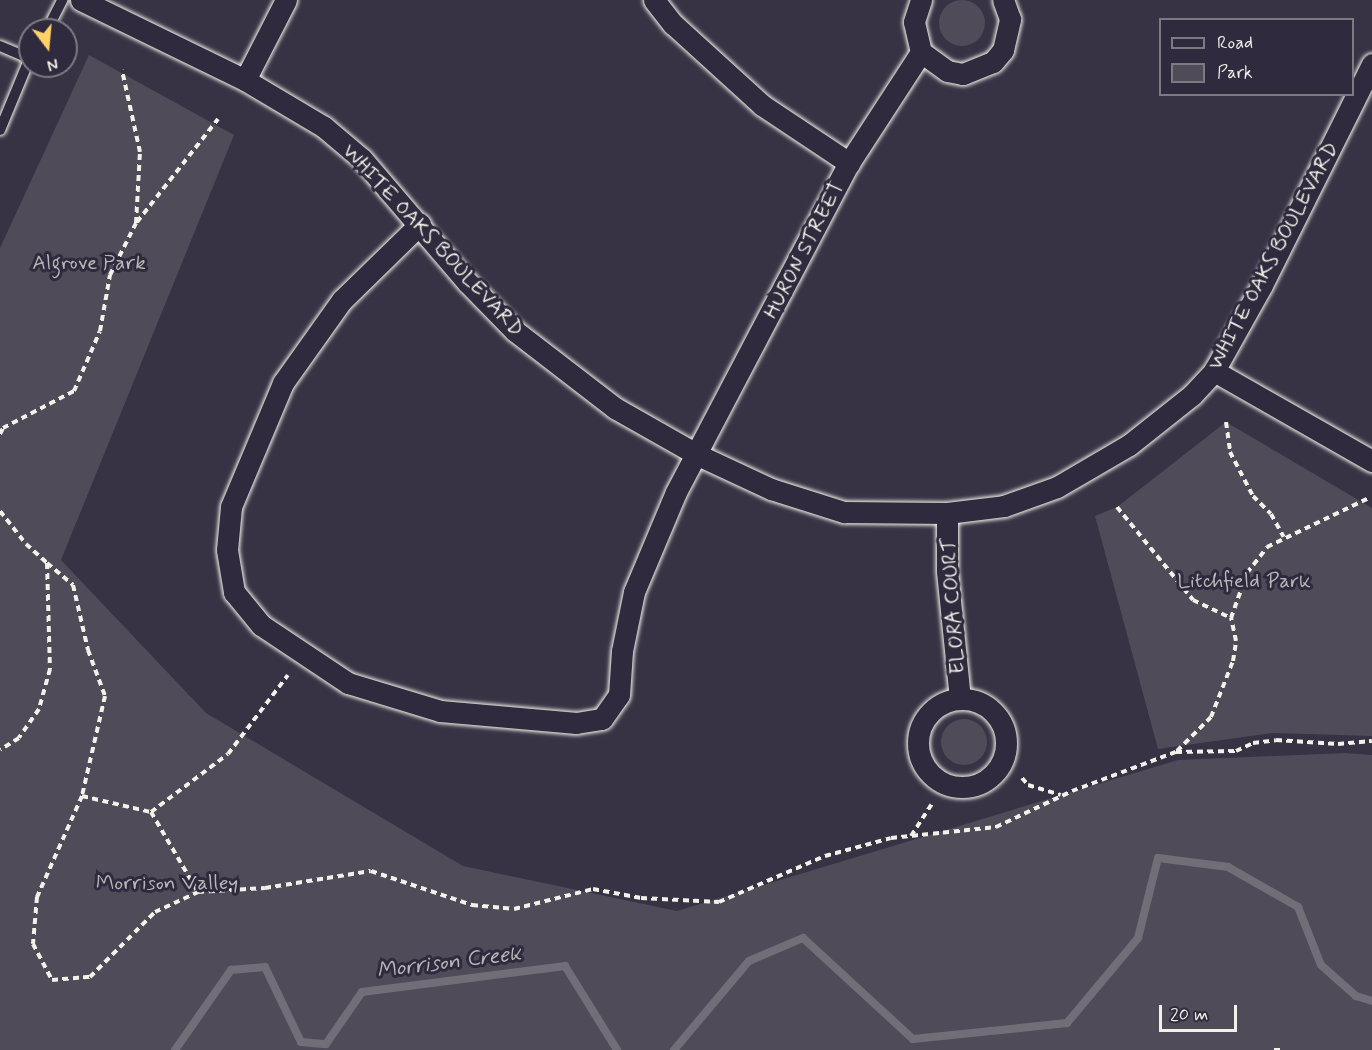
<!DOCTYPE html>
<style>
body{margin:0}
#map{position:relative;width:1372px;height:1050px;overflow:hidden;background:#373244;font-family:Mynerve,sans-serif}
div>[style]{position:absolute}
[style*='--x']{left:calc(var(--x)*1px);top:calc(var(--y)*1px);width:calc(var(--w)*1px);rotate:calc(var(--a)*1deg)}
.green>*{inset:0;background:#504b59}
.round{border-radius:50%}
.stream>*{height:8px;margin:-4px;padding:0 4px;transform-origin:4px;border-radius:4px;background:#726e77}
.path>*{height:4px;margin-top:-2px;transform-origin:0;background:repeating-linear-gradient(90deg,#f4f1e8 0 6px,transparent 0 10.5px)}
.roads{filter:drop-shadow(0 0 2px #f4f1e8) drop-shadow(0 0 2px #f4f1e8)}
.service>*{height:10px;margin:-5px;padding:0 5px;transform-origin:5px;border-radius:5px;background:#2f2a3d}
.minor>*{height:21px;margin:-10.5px;padding:0 10.5px;transform-origin:10.5px;border-radius:10.5px;background:#2f2a3d}
.minor>.ring{margin:-10.5px;padding:0;box-sizing:content-box;background:none;border:21px solid #2f2a3d;border-radius:50%}
span{translate:-50% -50%;white-space:nowrap;text-align:center;line-height:1.15;-webkit-text-stroke:6px #2f2a3d;paint-order:stroke}
.street-label{font-size:21px;color:#f4f1e8}
.park-label{font-size:21px;color:#bbb7b6}
.water-label{font-size:22px;color:#bab6b5;font-style:italic}
.legend{position:absolute;left:1159px;top:18px;width:195px;height:78px;box-sizing:border-box;background:#2f2a3d;border:2px solid #7e7a81;margin:0;padding:8px 10px;list-style:none;font-size:18px;color:#f4f1e8}
.legend li{display:flex;align-items:center;gap:12px;height:30px}
.legend b{width:30px;border:2px solid #7e7a81}
.north{position:absolute;left:18px;top:18px;width:60px;height:60px;box-sizing:border-box;background:#2f2a3d;border:2px solid #7e7a81;border-radius:50%;rotate:164deg;font-size:16px;font-weight:700;line-height:24px;text-align:center;color:#f4f1e8}
.north::after{content:'';display:block;margin:auto;width:21px;height:27px;background:#ffd166;clip-path:polygon(50% 0,100% 100%,50% 72%,0 100%)}
.scale{position:absolute;left:1159px;top:1005px;width:78px;height:27px;box-sizing:border-box;border:3px solid #f4f1e8;border-top:0;padding-left:8px;font-size:18px;line-height:21px;white-space:nowrap;color:#f4f1e8;-webkit-text-stroke:4px #2f2a3d;paint-order:stroke}
</style>
<div id="map">
<div class="green">
<i class="round" style="left:939px;top:0;width:46px;height:46px"></i>
<i style="clip-path:polygon(89px 55px,234px 135px,61px 560px,206px 713px,463px 866px,677px 911px,1178px 760px,1345px 753px,1372px 755px,1372px 1050px,0 1050px,0 248px)"></i>
<i style="clip-path:polygon(1226px 422px,1372px 508px,1372px 736px,1272px 733px,1158px 749px,1095px 516px,1117px 507px)"></i>
<i class="round" style="left:941px;top:719px;width:46px;height:46px"></i>
</div>
<div class="stream">
<i style="--x:175;--y:1050;--w:98;--a:-55"></i>
<i style="--x:231;--y:970;--w:34;--a:-5"></i>
<i style="--x:265;--y:967;--w:83;--a:64.4"></i>
<i style="--x:301;--y:1042;--w:25;--a:5"></i>
<i style="--x:326;--y:1044;--w:63;--a:-55.3"></i>
<i style="--x:362;--y:992;--w:205;--a:-7.3"></i>
<i style="--x:565;--y:966;--w:99;--a:58.2"></i>
<i style="--x:674;--y:1050;--w:116;--a:-49.9"></i>
<i style="--x:749;--y:961;--w:59;--a:-23.1"></i>
<i style="--x:803;--y:938;--w:149;--a:42.6"></i>
<i style="--x:913;--y:1039;--w:155;--a:-5.9"></i>
<i style="--x:1067;--y:1023;--w:111;--a:-50.1"></i>
<i style="--x:1138;--y:938;--w:82;--a:-76"></i>
<i style="--x:1158;--y:858;--w:71;--a:7.3"></i>
<i style="--x:1228;--y:867;--w:81;--a:29.7"></i>
<i style="--x:1298;--y:907;--w:62;--a:68.4"></i>
<i style="--x:1321;--y:965;--w:47;--a:41.5"></i>
<i style="--x:1356;--y:996;--w:17;--a:17"></i>
</div>
<div class="path">
<i style="--x:137;--y:222;--w:131;--a:-51.8"></i>
<i style="--x:1226;--y:422;--w:30;--a:82"></i>
<i style="--x:1230;--y:452;--w:50;--a:62.4"></i>
<i style="--x:1253;--y:496;--w:25;--a:45"></i>
<i style="--x:1271;--y:514;--w:26;--a:61"></i>
<i style="--x:0;--y:434;--w:7;--a:-63"></i>
<i style="--x:3;--y:428;--w:80;--a:-27.5"></i>
<i style="--x:74;--y:391;--w:65;--a:-66.6"></i>
<i style="--x:100;--y:331;--w:57;--a:-79.9"></i>
<i style="--x:110;--y:275;--w:58;--a:-63.4"></i>
<i style="--x:136;--y:223;--w:71;--a:-86.8"></i>
<i style="--x:140;--y:152;--w:84;--a:-102.4"></i>
<i style="--x:1117;--y:507;--w:120;--a:50.7"></i>
<i style="--x:1193;--y:600;--w:42;--a:25.3"></i>
<i style="--x:0;--y:511;--w:42;--a:51.8"></i>
<i style="--x:26;--y:544;--w:28;--a:42"></i>
<i style="--x:47;--y:563;--w:106;--a:88.4"></i>
<i style="--x:50;--y:669;--w:41;--a:105.4"></i>
<i style="--x:39;--y:709;--w:35;--a:125"></i>
<i style="--x:19;--y:738;--w:22;--a:148"></i>
<i style="--x:47;--y:563;--w:34;--a:40"></i>
<i style="--x:73;--y:585;--w:67;--a:77"></i>
<i style="--x:88;--y:650;--w:49;--a:69.7"></i>
<i style="--x:105;--y:696;--w:103;--a:103"></i>
<i style="--x:82;--y:796;--w:111;--a:114"></i>
<i style="--x:37;--y:897;--w:47;--a:94.9"></i>
<i style="--x:33;--y:944;--w:41;--a:62.2"></i>
<i style="--x:52;--y:980;--w:38;--a:-5"></i>
<i style="--x:90;--y:977;--w:92;--a:-45"></i>
<i style="--x:155;--y:912;--w:47;--a:-24.9"></i>
<i style="--x:198;--y:892;--w:67;--a:-3.4"></i>
<i style="--x:265;--y:888;--w:107;--a:-9.1"></i>
<i style="--x:371;--y:871;--w:107;--a:18.6"></i>
<i style="--x:472;--y:905;--w:42;--a:5.4"></i>
<i style="--x:514;--y:909;--w:81;--a:-14.2"></i>
<i style="--x:593;--y:889;--w:49;--a:10.6"></i>
<i style="--x:641;--y:898;--w:78;--a:2.9"></i>
<i style="--x:719;--y:902;--w:116;--a:-23.5"></i>
<i style="--x:825;--y:856;--w:68;--a:-15.3"></i>
<i style="--x:891;--y:838;--w:106;--a:-6"></i>
<i style="--x:996;--y:827;--w:84;--a:-25.3"></i>
<i style="--x:1072;--y:791;--w:111;--a:-20.6"></i>
<i style="--x:1176;--y:752;--w:60;--a:-1"></i>
<i style="--x:1236;--y:751;--w:19;--a:-25"></i>
<i style="--x:1253;--y:743;--w:23;--a:-7"></i>
<i style="--x:1276;--y:740;--w:62;--a:3.7"></i>
<i style="--x:1338;--y:744;--w:34;--a:-5"></i>
<i style="--x:1177;--y:751;--w:48;--a:-45"></i>
<i style="--x:1211;--y:717;--w:60;--a:-68.6"></i>
<i style="--x:1233;--y:661;--w:20;--a:-81"></i>
<i style="--x:1236;--y:641;--w:24;--a:-102"></i>
<i style="--x:1231;--y:618;--w:48;--a:-70.4"></i>
<i style="--x:1247;--y:573;--w:33;--a:-52"></i>
<i style="--x:1267;--y:547;--w:115;--a:-25.7"></i>
<i style="--x:1022;--y:778;--w:9;--a:49"></i>
<i style="--x:1028;--y:785;--w:34;--a:17"></i>
<i style="--x:82;--y:796;--w:71;--a:13.1"></i>
<i style="--x:151;--y:812;--w:93;--a:59.6"></i>
<i style="--x:151;--y:812;--w:96;--a:-37"></i>
<i style="--x:228;--y:754;--w:99;--a:-52.8"></i>
<i style="--x:911;--y:836;--w:38;--a:-57"></i>
<i style="--x:1274;--y:1050;--w:7;--a:0"></i>
</div>
<div class="roads">
<div class="service">
<i style="--x:47;--y:30;--w:34;--a:-63"></i>
<i style="--x:0;--y:46;--w:33;--a:23"></i>
<i style="--x:0;--y:130;--w:76;--a:-67.5"></i>
</div>
<div class="minor">
<i style="--x:81;--y:0;--w:182;--a:26"></i>
<i style="--x:245;--y:80;--w:92;--a:30.7"></i>
<i style="--x:324;--y:127;--w:50;--a:40.1"></i>
<i style="--x:362;--y:159;--w:163;--a:49.5"></i>
<i style="--x:468;--y:283;--w:67;--a:45.6"></i>
<i style="--x:515;--y:331;--w:126;--a:37.6"></i>
<i style="--x:615;--y:408;--w:95;--a:29.5"></i>
<i style="--x:698;--y:455;--w:81;--a:25"></i>
<i style="--x:771;--y:489;--w:77;--a:17.5"></i>
<i style="--x:844;--y:512;--w:103;--a:0.6"></i>
<i style="--x:947;--y:513;--w:57;--a:-7"></i>
<i style="--x:1004;--y:506;--w:56;--a:-19.7"></i>
<i style="--x:1057;--y:487;--w:83;--a:-30.3"></i>
<i style="--x:1129;--y:445;--w:80;--a:-38.4"></i>
<i style="--x:1192;--y:395;--w:33;--a:-47"></i>
<i style="--x:1214;--y:371;--w:98;--a:-60.8"></i>
<i style="--x:1262;--y:285;--w:247;--a:-63.5"></i>
<i style="--x:654;--y:0;--w:31;--a:52"></i>
<i style="--x:673;--y:24;--w:120;--a:42.3"></i>
<i style="--x:762;--y:105;--w:105;--a:33.7"></i>
<i style="--x:921;--y:0;--w:23;--a:108"></i>
<i style="--x:914;--y:22;--w:31;--a:77"></i>
<i style="--x:921;--y:52;--w:32;--a:36"></i>
<i style="--x:947;--y:71;--w:16;--a:11"></i>
<i style="--x:963;--y:74;--w:32;--a:-22"></i>
<i style="--x:993;--y:62;--w:16;--a:-50"></i>
<i style="--x:1003;--y:50;--w:32;--a:-77"></i>
<i style="--x:1010;--y:19;--w:20;--a:-110"></i>
<i style="--x:245;--y:80;--w:90;--a:-62.9"></i>
<i style="--x:420;--y:224;--w:109;--a:135.7"></i>
<i style="--x:342;--y:300;--w:102;--a:125.4"></i>
<i style="--x:283;--y:383;--w:134;--a:112.8"></i>
<i style="--x:231;--y:507;--w:43;--a:95.3"></i>
<i style="--x:227;--y:550;--w:43;--a:80.5"></i>
<i style="--x:234;--y:592;--w:43;--a:50.7"></i>
<i style="--x:261;--y:625;--w:105;--a:33.7"></i>
<i style="--x:348;--y:683;--w:96;--a:16.9"></i>
<i style="--x:440;--y:711;--w:137;--a:5"></i>
<i style="--x:576;--y:723;--w:26;--a:-9"></i>
<i style="--x:602;--y:719;--w:29;--a:-55"></i>
<i style="--x:619;--y:695;--w:44;--a:-86.1"></i>
<i style="--x:622;--y:651;--w:60;--a:-78.5"></i>
<i style="--x:634;--y:592;--w:108;--a:-67.2"></i>
<i style="--x:676;--y:492;--w:372;--a:-62.3"></i>
<i style="--x:849;--y:163;--w:132;--a:-57"></i>
<i style="--x:1214;--y:371;--w:182;--a:29.7"></i>
<i style="--x:947;--y:513;--w:58;--a:90"></i>
<i style="--x:947;--y:571;--w:128;--a:84.2"></i>
<i class="ring" style="left:918px;top:699px;width:67px;height:67px"></i>
</div>
</div>
<div class="street-label">
<span style="left:433px;top:240px;rotate:47deg">WHITE OAKS BOULEVARD</span>
<span style="left:804px;top:250px;rotate:-63deg">HURON STREET</span>
<span style="left:1273px;top:256px;rotate:-62deg">WHITE OAKS BOULEVARD</span>
<span style="left:953px;top:606px;rotate:-94deg">ELORA COURT</span>
</div>
<div class="park-label">
<span style="left:89px;top:263px">Algrove Park</span>
<span style="left:1244px;top:581px">Litchfield Park</span>
<span style="left:167px;top:883px">Morrison Valley</span>
</div>
<div class="water-label">
<span style="left:449px;top:963px;rotate:-7deg">Morrison Creek</span>
</div>
<ul class="legend">
<li><b style="height:8px;background:#2f2a3d"></b>Road</li>
<li><b style="height:16px;background:#504b59"></b>Park</li>
</ul>
<div class="north">N</div>
<div class="scale">20 m</div>
</div>
